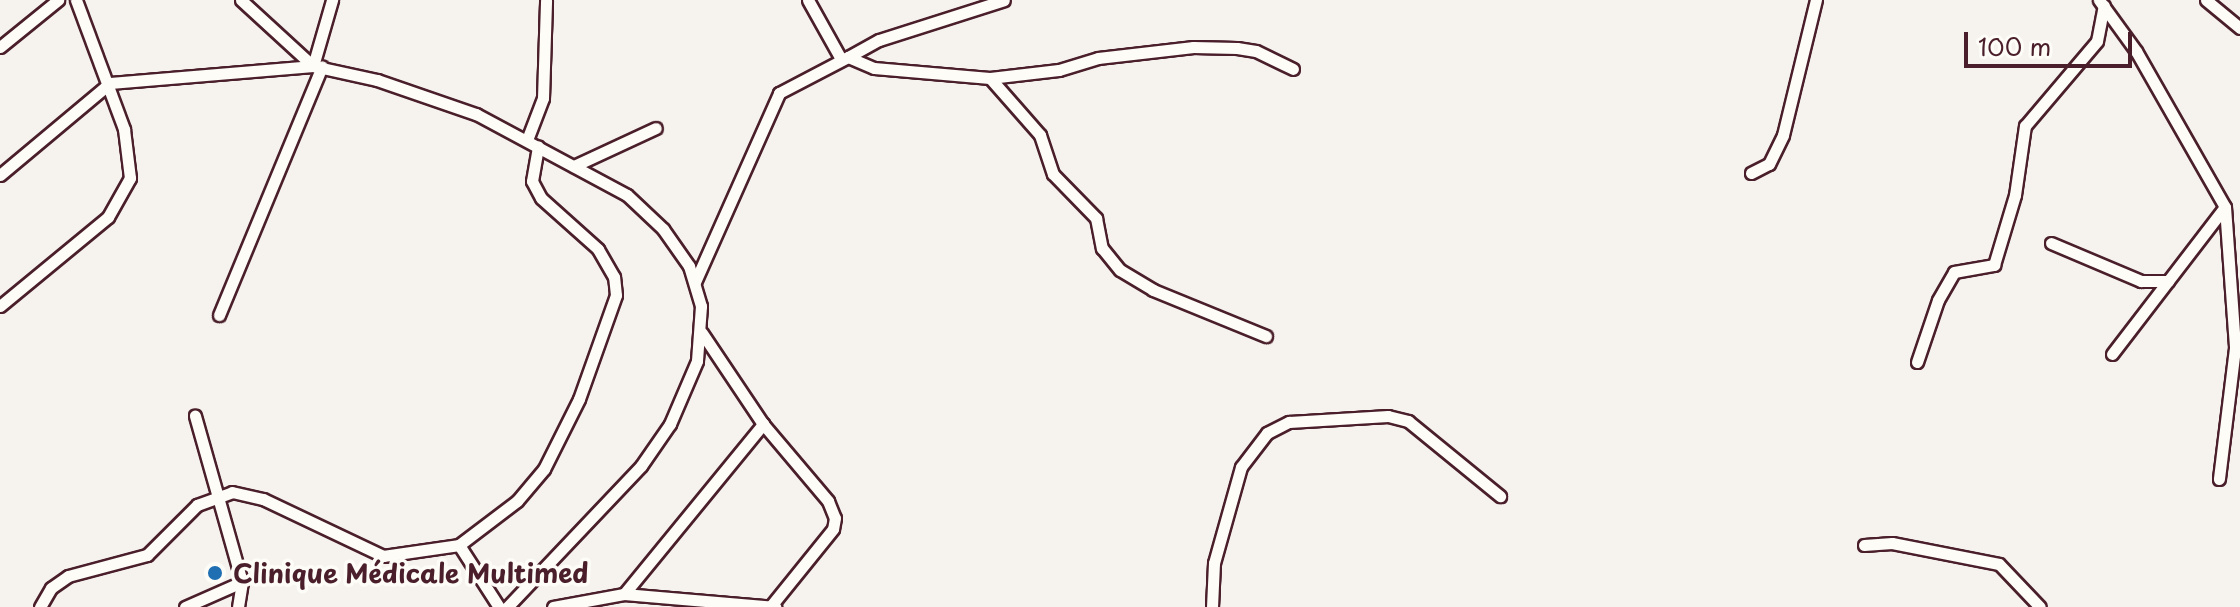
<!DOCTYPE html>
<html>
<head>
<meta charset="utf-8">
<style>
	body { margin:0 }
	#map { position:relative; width:2240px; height:607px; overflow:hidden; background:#f6f3ef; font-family:"Playpen Sans",sans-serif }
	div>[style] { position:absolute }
	.roads { filter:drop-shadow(2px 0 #4a1f2b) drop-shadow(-2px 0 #4a1f2b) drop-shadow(0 2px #4a1f2b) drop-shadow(0 -2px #4a1f2b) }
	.street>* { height:11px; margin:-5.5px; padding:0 5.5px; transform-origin:5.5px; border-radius:5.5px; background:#fdfcf7 }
	.dots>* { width:22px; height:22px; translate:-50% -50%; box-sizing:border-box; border:4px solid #fdfcf7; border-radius:50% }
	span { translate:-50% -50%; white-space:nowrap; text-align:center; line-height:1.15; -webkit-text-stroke:7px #fdfcf7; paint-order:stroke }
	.poi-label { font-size:26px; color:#4a1f2b; font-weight:700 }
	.left { translate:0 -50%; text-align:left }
	.scale { position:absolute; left:1964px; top:32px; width:168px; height:36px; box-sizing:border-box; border:4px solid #4a1f2b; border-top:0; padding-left:10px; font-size:24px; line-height:28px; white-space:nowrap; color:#4a1f2b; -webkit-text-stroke:6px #fdfcf7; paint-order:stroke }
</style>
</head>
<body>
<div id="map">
	<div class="roads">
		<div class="street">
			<div style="left:241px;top:0;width:98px;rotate:42.5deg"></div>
			<div style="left:313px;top:66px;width:69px;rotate:-73.9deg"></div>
			<div style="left:808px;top:0;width:68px;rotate:60.8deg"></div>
			<div style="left:2099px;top:0;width:63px;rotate:54deg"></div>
			<div style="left:2136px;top:51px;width:180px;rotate:60.3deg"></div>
			<div style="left:2225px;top:207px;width:141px;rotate:85.9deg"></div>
			<div style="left:2235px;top:348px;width:132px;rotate:97deg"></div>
			<div style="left:2206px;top:0;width:44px;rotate:39.5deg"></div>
			<div style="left:0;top:47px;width:75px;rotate:-39deg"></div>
			<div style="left:848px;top:57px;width:35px;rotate:-29deg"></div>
			<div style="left:879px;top:40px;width:131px;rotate:-17.7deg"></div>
			<div style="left:990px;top:78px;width:76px;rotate:48.7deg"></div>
			<div style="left:1040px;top:135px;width:41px;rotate:71.6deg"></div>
			<div style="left:1053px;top:174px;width:62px;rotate:45.7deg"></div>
			<div style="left:1096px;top:218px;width:31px;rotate:79deg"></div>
			<div style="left:1102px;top:248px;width:28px;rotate:51deg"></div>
			<div style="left:1120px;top:270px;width:39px;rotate:31deg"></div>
			<div style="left:1153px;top:290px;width:122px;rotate:22.2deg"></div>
			<div style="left:527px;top:140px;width:45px;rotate:-69.1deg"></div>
			<div style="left:543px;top:98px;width:98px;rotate:-88.2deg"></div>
			<div style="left:574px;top:166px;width:90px;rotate:-24.9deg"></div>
			<div style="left:1751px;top:173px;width:20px;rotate:-27deg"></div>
			<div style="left:1769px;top:164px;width:32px;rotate:-64deg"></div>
			<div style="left:1783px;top:135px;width:139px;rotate:-76.3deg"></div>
			<div style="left:0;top:175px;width:143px;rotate:-39.9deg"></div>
			<div style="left:110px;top:83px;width:204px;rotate:-4.8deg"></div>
			<div style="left:313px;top:66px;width:66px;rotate:12.3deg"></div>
			<div style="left:377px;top:80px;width:105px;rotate:19deg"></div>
			<div style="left:476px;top:114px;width:171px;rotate:28.2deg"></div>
			<div style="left:627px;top:195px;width:50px;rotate:43.4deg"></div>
			<div style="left:663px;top:229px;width:45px;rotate:54.9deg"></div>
			<div style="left:689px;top:266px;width:42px;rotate:73.3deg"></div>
			<div style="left:701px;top:306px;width:55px;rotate:94.2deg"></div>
			<div style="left:697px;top:361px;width:69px;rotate:113.2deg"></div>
			<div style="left:670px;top:424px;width:51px;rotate:124.6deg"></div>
			<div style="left:641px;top:466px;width:195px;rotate:133.5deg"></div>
			<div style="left:2051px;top:243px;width:98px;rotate:22.9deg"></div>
			<div style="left:2141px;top:281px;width:27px"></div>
			<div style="left:695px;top:282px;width:207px;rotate:-66deg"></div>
			<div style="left:779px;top:93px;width:78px;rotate:-27.6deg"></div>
			<div style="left:848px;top:57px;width:28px;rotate:23deg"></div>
			<div style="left:874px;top:68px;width:116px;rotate:4.9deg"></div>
			<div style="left:990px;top:78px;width:69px;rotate:-6.6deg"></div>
			<div style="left:1059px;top:70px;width:41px;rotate:-17.1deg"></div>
			<div style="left:1098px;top:58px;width:96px;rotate:-6.6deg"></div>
			<div style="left:1193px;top:47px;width:44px;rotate:1.3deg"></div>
			<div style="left:1237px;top:48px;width:19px;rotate:9deg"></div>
			<div style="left:1256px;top:51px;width:41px;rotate:25.9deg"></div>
			<div style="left:0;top:306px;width:140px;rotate:-39.5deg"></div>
			<div style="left:108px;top:217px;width:45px;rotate:-60.6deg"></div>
			<div style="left:130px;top:178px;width:49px;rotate:-97deg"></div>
			<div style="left:124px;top:129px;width:138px;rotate:-110.4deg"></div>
			<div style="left:219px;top:315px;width:269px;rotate:-67.5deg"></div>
			<div style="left:702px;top:333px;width:110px;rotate:56.2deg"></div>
			<div style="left:763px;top:424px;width:101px;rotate:49.8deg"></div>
			<div style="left:828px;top:501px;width:18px;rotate:68deg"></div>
			<div style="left:835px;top:518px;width:11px;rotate:100deg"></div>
			<div style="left:833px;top:529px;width:100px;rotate:128.9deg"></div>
			<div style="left:2112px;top:354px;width:185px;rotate:-52.5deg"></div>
			<div style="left:1917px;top:362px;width:65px;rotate:-71.3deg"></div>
			<div style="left:1938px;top:300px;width:32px;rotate:-60deg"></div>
			<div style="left:1954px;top:272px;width:41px;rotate:-9.9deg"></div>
			<div style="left:1994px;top:265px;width:73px;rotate:-73.3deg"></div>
			<div style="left:2015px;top:195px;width:70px;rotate:-81.8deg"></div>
			<div style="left:2025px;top:126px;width:111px;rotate:-49.7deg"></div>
			<div style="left:2097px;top:41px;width:36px;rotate:-79deg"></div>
			<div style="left:459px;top:545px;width:73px;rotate:-37.2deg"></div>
			<div style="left:517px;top:501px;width:42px;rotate:-49.8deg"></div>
			<div style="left:544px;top:469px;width:78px;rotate:-63.4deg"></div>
			<div style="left:579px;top:399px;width:110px;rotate:-70.4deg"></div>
			<div style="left:616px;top:295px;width:18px;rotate:-96deg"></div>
			<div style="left:614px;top:277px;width:32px;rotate:-120deg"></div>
			<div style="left:598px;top:249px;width:76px;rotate:-138.2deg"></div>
			<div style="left:541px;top:198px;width:19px;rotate:-118deg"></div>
			<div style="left:532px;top:181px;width:35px;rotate:-80deg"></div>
			<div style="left:1864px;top:545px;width:28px;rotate:-4deg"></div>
			<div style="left:1892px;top:543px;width:109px;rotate:11.1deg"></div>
			<div style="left:1999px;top:564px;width:59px;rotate:46.4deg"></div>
			<div style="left:624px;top:594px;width:220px;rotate:-50.7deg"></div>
			<div style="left:40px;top:607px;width:22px;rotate:-60deg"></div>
			<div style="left:51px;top:588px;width:21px;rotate:-35deg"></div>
			<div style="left:68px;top:576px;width:82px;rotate:-14.9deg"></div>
			<div style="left:147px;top:555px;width:71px;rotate:-45deg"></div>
			<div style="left:197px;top:505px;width:37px;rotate:-20deg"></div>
			<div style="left:232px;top:492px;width:32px;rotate:13deg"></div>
			<div style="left:263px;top:499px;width:133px;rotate:25.4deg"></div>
			<div style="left:383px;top:556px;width:77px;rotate:-8.2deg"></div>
			<div style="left:459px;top:545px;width:74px;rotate:57.2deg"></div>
			<div style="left:185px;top:607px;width:62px;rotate:-23.7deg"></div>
			<div style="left:242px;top:582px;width:173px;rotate:-105.8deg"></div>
			<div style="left:238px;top:607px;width:25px;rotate:-81deg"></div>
			<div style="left:553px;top:607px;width:72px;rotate:-10.4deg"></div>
			<div style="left:624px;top:594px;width:152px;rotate:4.9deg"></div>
			<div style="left:1212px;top:607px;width:44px;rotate:-87.4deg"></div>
			<div style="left:1214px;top:563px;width:100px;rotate:-74.3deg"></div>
			<div style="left:1241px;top:467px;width:43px;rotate:-52.6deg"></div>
			<div style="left:1267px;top:433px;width:25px;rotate:-27deg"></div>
			<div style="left:1289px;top:422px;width:99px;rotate:-3.5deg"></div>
			<div style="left:1388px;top:416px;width:21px;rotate:14deg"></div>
			<div style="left:1408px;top:421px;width:119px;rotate:39.2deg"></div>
		</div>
	</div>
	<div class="dots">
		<div style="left:215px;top:573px;background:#1f6fb2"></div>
	</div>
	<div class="poi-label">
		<span class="left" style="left:233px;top:573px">Clinique Médicale Multimed</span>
	</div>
	<div class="scale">100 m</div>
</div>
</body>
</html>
